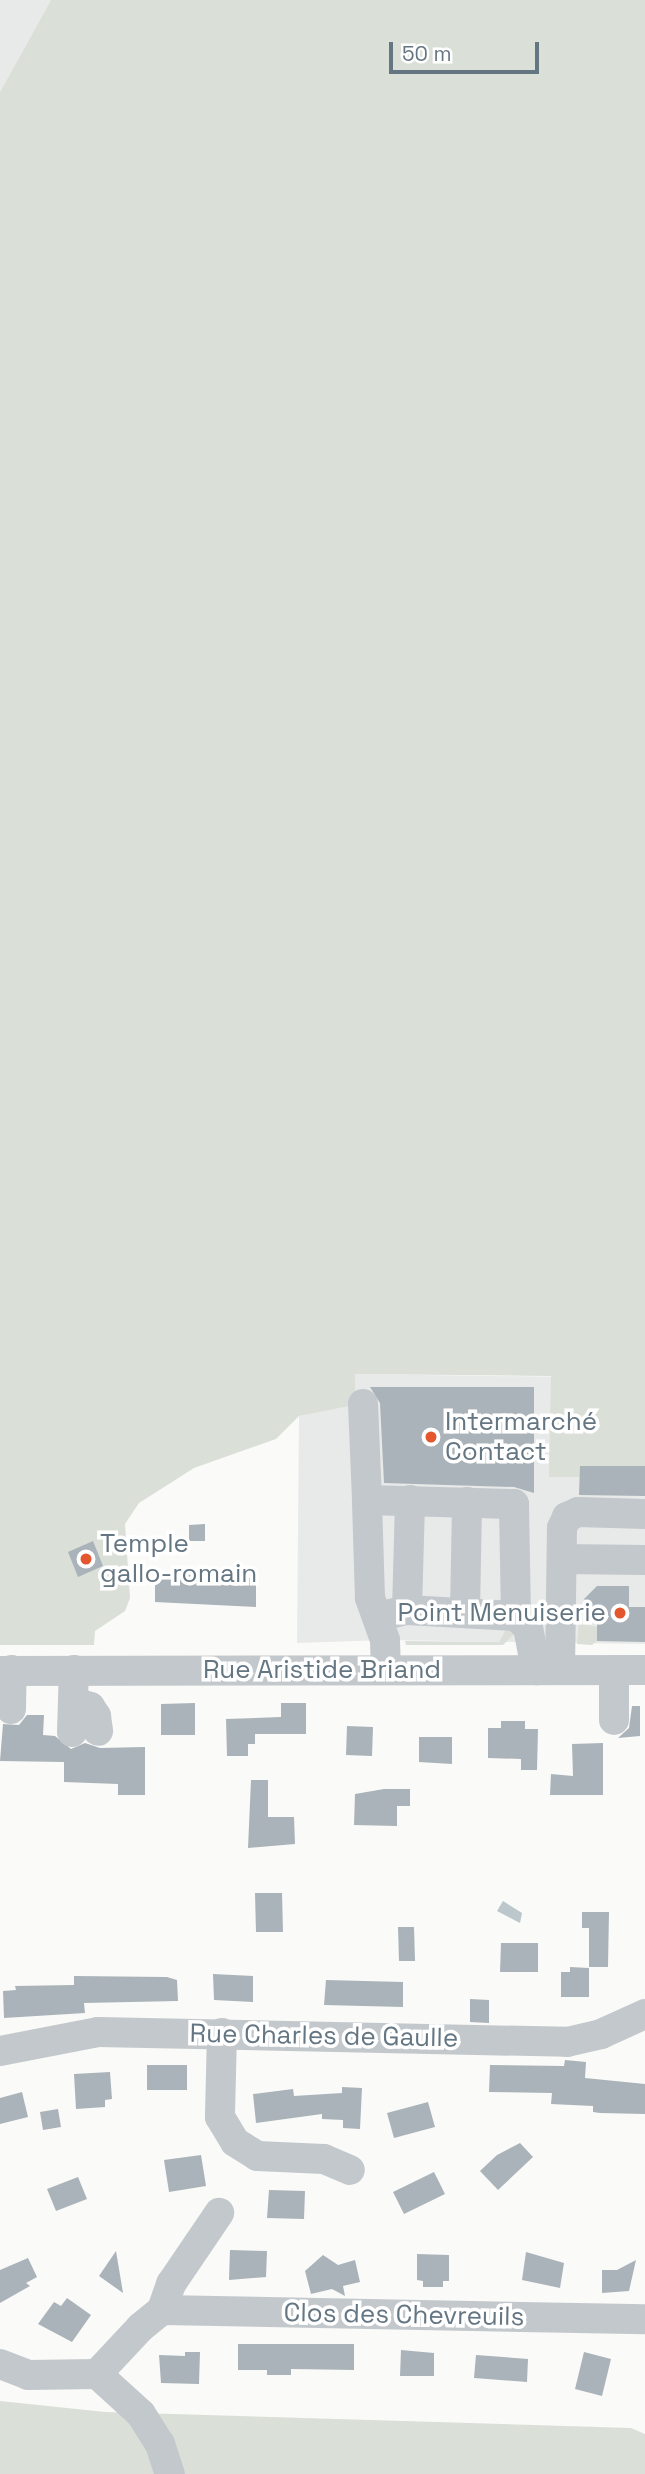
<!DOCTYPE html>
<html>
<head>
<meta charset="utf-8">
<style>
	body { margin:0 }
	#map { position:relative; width:645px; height:2474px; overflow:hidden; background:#fafaf8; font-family:"Space Grotesk",sans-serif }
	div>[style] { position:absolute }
	.built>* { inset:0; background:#e8e9e9 }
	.green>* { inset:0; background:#dadfd7 }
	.water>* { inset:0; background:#bbc7cb }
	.building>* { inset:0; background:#aab3b9 }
	.minor>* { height:30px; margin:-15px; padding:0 15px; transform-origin:15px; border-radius:15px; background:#c3c8cc }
	.dots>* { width:19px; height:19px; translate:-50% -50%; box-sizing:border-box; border:4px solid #fff; border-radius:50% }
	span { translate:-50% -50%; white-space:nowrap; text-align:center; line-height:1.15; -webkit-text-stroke:7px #fff; paint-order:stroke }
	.poi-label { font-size:26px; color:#657683 }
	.left { translate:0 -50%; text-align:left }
	.right { translate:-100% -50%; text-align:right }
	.street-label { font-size:26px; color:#657683 }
	.scale { position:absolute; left:389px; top:42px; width:150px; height:32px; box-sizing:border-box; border:4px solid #657683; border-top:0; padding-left:9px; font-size:21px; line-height:24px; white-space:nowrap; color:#657683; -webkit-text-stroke:5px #fff; paint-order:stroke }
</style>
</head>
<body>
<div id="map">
	<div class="built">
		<div style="clip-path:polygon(0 0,51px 0,0 92px)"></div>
		<div style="clip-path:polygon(354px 1374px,645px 1378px,645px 1644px,385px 1640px,297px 1643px,299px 1416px,354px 1405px)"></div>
	</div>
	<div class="green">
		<div style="clip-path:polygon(51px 0,645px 0,645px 1466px,580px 1466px,580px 1477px,549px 1477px,551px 1376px,355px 1374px,355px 1405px,299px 1416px,276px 1439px,194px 1468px,139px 1503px,125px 1524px,130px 1598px,125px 1611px,95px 1631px,94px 1645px,0 1645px,0 92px)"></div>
		<div style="clip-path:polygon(579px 1623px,597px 1627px,597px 1641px,592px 1645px,577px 1644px)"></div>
		<div style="clip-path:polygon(508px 1626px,521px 1627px,503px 1645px,406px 1645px,405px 1641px,499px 1642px)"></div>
		<div style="clip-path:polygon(0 2401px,105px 2412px,631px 2428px,645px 2434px,645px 2474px,0 2474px)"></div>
	</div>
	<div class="water">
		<div style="clip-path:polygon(503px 1901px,522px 1913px,520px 1923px,497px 1911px)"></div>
	</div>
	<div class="building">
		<div style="clip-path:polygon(534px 1387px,534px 1493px,514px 1487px,384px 1483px,380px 1403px,370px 1387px)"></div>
		<div style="clip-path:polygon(580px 1466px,645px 1466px,645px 1496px,579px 1495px)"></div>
		<div style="clip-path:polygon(205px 1524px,205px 1541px,189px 1541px,189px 1525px)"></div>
		<div style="clip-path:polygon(93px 1541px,103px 1566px,78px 1577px,68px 1552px)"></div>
		<div style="clip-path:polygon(155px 1573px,256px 1578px,256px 1607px,155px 1602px)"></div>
		<div style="clip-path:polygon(597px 1586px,629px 1586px,629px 1607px,645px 1607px,645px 1642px,597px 1641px,597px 1624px,591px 1621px,591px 1606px,584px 1599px)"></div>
		<div style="clip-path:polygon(195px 1703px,195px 1735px,161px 1735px,161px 1704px)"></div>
		<div style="clip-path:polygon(281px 1703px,306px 1703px,306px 1734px,255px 1734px,255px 1744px,248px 1744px,248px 1756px,227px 1756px,226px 1719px,281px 1717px)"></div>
		<div style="clip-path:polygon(632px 1706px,640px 1706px,640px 1736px,618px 1738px,629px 1728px)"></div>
		<div style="clip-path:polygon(27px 1715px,44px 1715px,43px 1735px,55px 1736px,71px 1749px,85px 1743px,100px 1748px,145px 1747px,145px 1795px,118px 1795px,118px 1784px,64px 1782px,64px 1762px,0 1761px,3px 1724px,19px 1725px)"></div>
		<div style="clip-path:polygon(501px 1721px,525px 1721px,525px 1729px,538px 1729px,537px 1770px,521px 1770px,521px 1759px,488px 1758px,488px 1728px,501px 1728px)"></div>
		<div style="clip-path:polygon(347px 1726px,373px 1727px,372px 1756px,346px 1755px)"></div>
		<div style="clip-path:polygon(419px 1737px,452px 1737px,452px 1764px,419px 1762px)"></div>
		<div style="clip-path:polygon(603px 1743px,603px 1795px,550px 1795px,551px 1774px,573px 1776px,572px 1744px)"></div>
		<div style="clip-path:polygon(251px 1780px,268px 1780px,268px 1817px,294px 1817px,295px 1844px,248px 1848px)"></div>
		<div style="clip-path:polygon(384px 1789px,410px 1789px,410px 1806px,397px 1806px,397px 1826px,354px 1825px,355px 1794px)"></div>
		<div style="clip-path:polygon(255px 1893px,282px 1893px,283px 1932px,256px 1932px)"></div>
		<div style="clip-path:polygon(582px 1912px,609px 1912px,608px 1967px,589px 1967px,589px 1928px,582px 1928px)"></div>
		<div style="clip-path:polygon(398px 1927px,414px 1927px,415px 1961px,399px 1961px)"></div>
		<div style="clip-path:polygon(501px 1943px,538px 1943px,538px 1972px,500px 1972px)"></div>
		<div style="clip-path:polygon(570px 1967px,589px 1968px,589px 1997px,561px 1997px,561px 1972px,570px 1972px)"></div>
		<div style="clip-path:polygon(213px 1974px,253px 1976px,253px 2002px,214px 2000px)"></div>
		<div style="clip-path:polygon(74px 1976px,167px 1977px,177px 1980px,178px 2001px,84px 2003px,85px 2013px,4px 2018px,3px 1991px,16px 1990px,15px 1986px,74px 1985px)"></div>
		<div style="clip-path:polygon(326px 1980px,403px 1982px,403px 2007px,324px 2005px)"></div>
		<div style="clip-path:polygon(470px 1999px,489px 2000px,489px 2023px,470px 2022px)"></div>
		<div style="clip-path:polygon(565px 2060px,586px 2062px,585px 2078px,645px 2084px,645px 2114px,600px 2113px,593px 2112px,593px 2106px,551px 2104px,552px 2093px,489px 2092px,490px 2065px,564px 2066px)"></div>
		<div style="clip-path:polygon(147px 2065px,187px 2065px,187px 2090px,147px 2090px)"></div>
		<div style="clip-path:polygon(110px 2072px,112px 2099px,105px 2100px,105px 2107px,76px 2109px,74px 2074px)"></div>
		<div style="clip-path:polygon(342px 2087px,362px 2088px,360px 2129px,343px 2128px,343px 2120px,322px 2119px,322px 2114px,256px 2123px,253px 2094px,293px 2089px,294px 2096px,342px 2093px)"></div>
		<div style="clip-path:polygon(22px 2092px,28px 2117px,0 2124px,0 2098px)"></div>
		<div style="clip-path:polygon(428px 2102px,435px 2127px,394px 2138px,387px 2113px)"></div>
		<div style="clip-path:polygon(58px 2109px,61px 2127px,43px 2130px,40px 2112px)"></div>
		<div style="clip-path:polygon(520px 2143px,533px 2157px,498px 2190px,480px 2171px,497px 2155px)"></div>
		<div style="clip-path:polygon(201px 2155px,206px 2186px,169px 2192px,164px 2160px)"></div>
		<div style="clip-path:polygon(434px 2172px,445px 2194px,404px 2214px,393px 2192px)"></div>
		<div style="clip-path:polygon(78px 2177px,87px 2199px,56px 2211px,47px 2189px)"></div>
		<div style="clip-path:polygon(269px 2190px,305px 2191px,304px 2219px,267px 2218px)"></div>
		<div style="clip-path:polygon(230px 2250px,267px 2251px,266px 2277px,229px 2280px)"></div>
		<div style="clip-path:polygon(116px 2251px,123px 2293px,99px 2276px)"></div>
		<div style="clip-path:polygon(526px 2252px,564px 2263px,560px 2288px,522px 2280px)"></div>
		<div style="clip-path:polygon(417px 2254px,449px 2255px,449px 2281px,443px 2281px,443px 2287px,423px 2287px,423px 2281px,417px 2280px)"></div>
		<div style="clip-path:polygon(323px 2255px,338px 2265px,355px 2260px,360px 2282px,343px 2286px,345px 2296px,332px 2289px,311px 2294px,305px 2271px)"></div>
		<div style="clip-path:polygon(28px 2258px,37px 2277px,26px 2283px,30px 2286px,0 2303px,0 2270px)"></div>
		<div style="clip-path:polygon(636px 2260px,629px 2291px,602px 2293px,602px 2270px,617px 2270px)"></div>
		<div style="clip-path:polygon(67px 2298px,91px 2315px,72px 2342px,38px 2324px,54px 2302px,61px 2306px)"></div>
		<div style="clip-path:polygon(238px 2344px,354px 2344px,354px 2370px,291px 2369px,291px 2375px,267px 2375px,267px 2370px,238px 2370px)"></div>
		<div style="clip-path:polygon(401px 2350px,434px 2353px,434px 2376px,400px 2376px)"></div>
		<div style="clip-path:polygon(185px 2352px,200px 2352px,199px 2384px,161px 2383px,159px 2355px,185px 2356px)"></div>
		<div style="clip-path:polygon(584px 2352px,611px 2359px,602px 2396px,575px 2389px)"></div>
		<div style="clip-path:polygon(476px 2355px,528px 2359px,527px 2382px,474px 2378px)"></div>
	</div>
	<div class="minor">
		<div style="left:363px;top:1404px;width:96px;rotate:87.6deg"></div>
		<div style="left:562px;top:1559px;width:83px;rotate:0.7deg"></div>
		<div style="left:407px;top:1610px;width:110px;rotate:-88.4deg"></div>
		<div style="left:465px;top:1611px;width:109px;rotate:-88.9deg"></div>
		<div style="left:378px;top:1617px;width:30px;rotate:-14deg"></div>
		<div style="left:407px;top:1610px;width:109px;rotate:3.2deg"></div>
		<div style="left:386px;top:1670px;width:30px;rotate:-92deg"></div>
		<div style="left:385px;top:1640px;width:45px;rotate:-109.7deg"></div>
		<div style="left:370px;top:1598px;width:98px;rotate:-91.8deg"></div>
		<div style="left:367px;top:1500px;width:147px;rotate:1.6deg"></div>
		<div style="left:514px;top:1504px;width:112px;rotate:89deg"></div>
		<div style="left:516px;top:1616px;width:16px;rotate:43deg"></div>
		<div style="left:528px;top:1627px;width:44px;rotate:79.5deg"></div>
		<div style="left:560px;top:1670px;width:142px;rotate:-89.2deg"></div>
		<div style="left:562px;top:1528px;width:12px;rotate:-66deg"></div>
		<div style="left:567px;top:1517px;width:12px;rotate:-24deg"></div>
		<div style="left:578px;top:1512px;width:67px;rotate:1.7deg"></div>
		<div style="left:0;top:1671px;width:645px;rotate:-0.09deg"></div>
		<div style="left:73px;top:1702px;width:18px;rotate:16deg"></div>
		<div style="left:90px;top:1707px;width:11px;rotate:56deg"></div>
		<div style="left:96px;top:1716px;width:15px;rotate:82deg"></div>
		<div style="left:11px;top:1709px;width:39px;rotate:-89deg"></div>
		<div style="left:614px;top:1720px;width:50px;rotate:-90deg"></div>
		<div style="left:72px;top:1732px;width:62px;rotate:-88.2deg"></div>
		<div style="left:222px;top:2033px;width:84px;rotate:91.4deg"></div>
		<div style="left:220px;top:2117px;width:29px;rotate:59deg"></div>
		<div style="left:235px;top:2142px;width:26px;rotate:32deg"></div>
		<div style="left:257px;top:2156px;width:67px;rotate:2.6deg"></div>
		<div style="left:324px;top:2159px;width:28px;rotate:23deg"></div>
		<div style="left:0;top:2051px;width:100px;rotate:-11deg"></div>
		<div style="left:98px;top:2032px;width:469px;rotate:1.2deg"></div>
		<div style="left:567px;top:2042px;width:35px;rotate:-13deg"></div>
		<div style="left:601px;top:2034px;width:48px;rotate:-24.4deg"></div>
		<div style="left:162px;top:2310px;width:28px;rotate:-71deg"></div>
		<div style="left:171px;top:2284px;width:86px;rotate:-55.9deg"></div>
		<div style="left:0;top:2364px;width:30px;rotate:21deg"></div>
		<div style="left:28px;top:2375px;width:69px;rotate:-0.8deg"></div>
		<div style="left:97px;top:2374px;width:59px;rotate:42.3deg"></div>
		<div style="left:141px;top:2414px;width:36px;rotate:58deg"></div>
		<div style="left:160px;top:2444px;width:32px;rotate:72deg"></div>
		<div style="left:97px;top:2374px;width:64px;rotate:-46.9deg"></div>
		<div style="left:141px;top:2327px;width:27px;rotate:-39deg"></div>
		<div style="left:162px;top:2310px;width:483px;rotate:1.1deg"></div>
	</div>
	<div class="dots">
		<div style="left:431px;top:1437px;background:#e4572e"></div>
		<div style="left:86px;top:1559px;background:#e4572e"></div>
		<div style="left:620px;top:1613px;background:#e4572e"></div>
	</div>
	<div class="poi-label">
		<span class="left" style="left:445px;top:1437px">Intermarché<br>Contact</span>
		<span class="left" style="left:100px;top:1559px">Temple<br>gallo-romain</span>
		<span class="right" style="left:606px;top:1613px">Point Menuiserie</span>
	</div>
	<div class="street-label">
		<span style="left:322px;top:1670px">Rue Aristide Briand</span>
		<span style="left:324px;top:2036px;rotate:1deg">Rue Charles de Gaulle</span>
		<span style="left:404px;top:2315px;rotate:1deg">Clos des Chevreuils</span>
	</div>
	<div class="scale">50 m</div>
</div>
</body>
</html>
